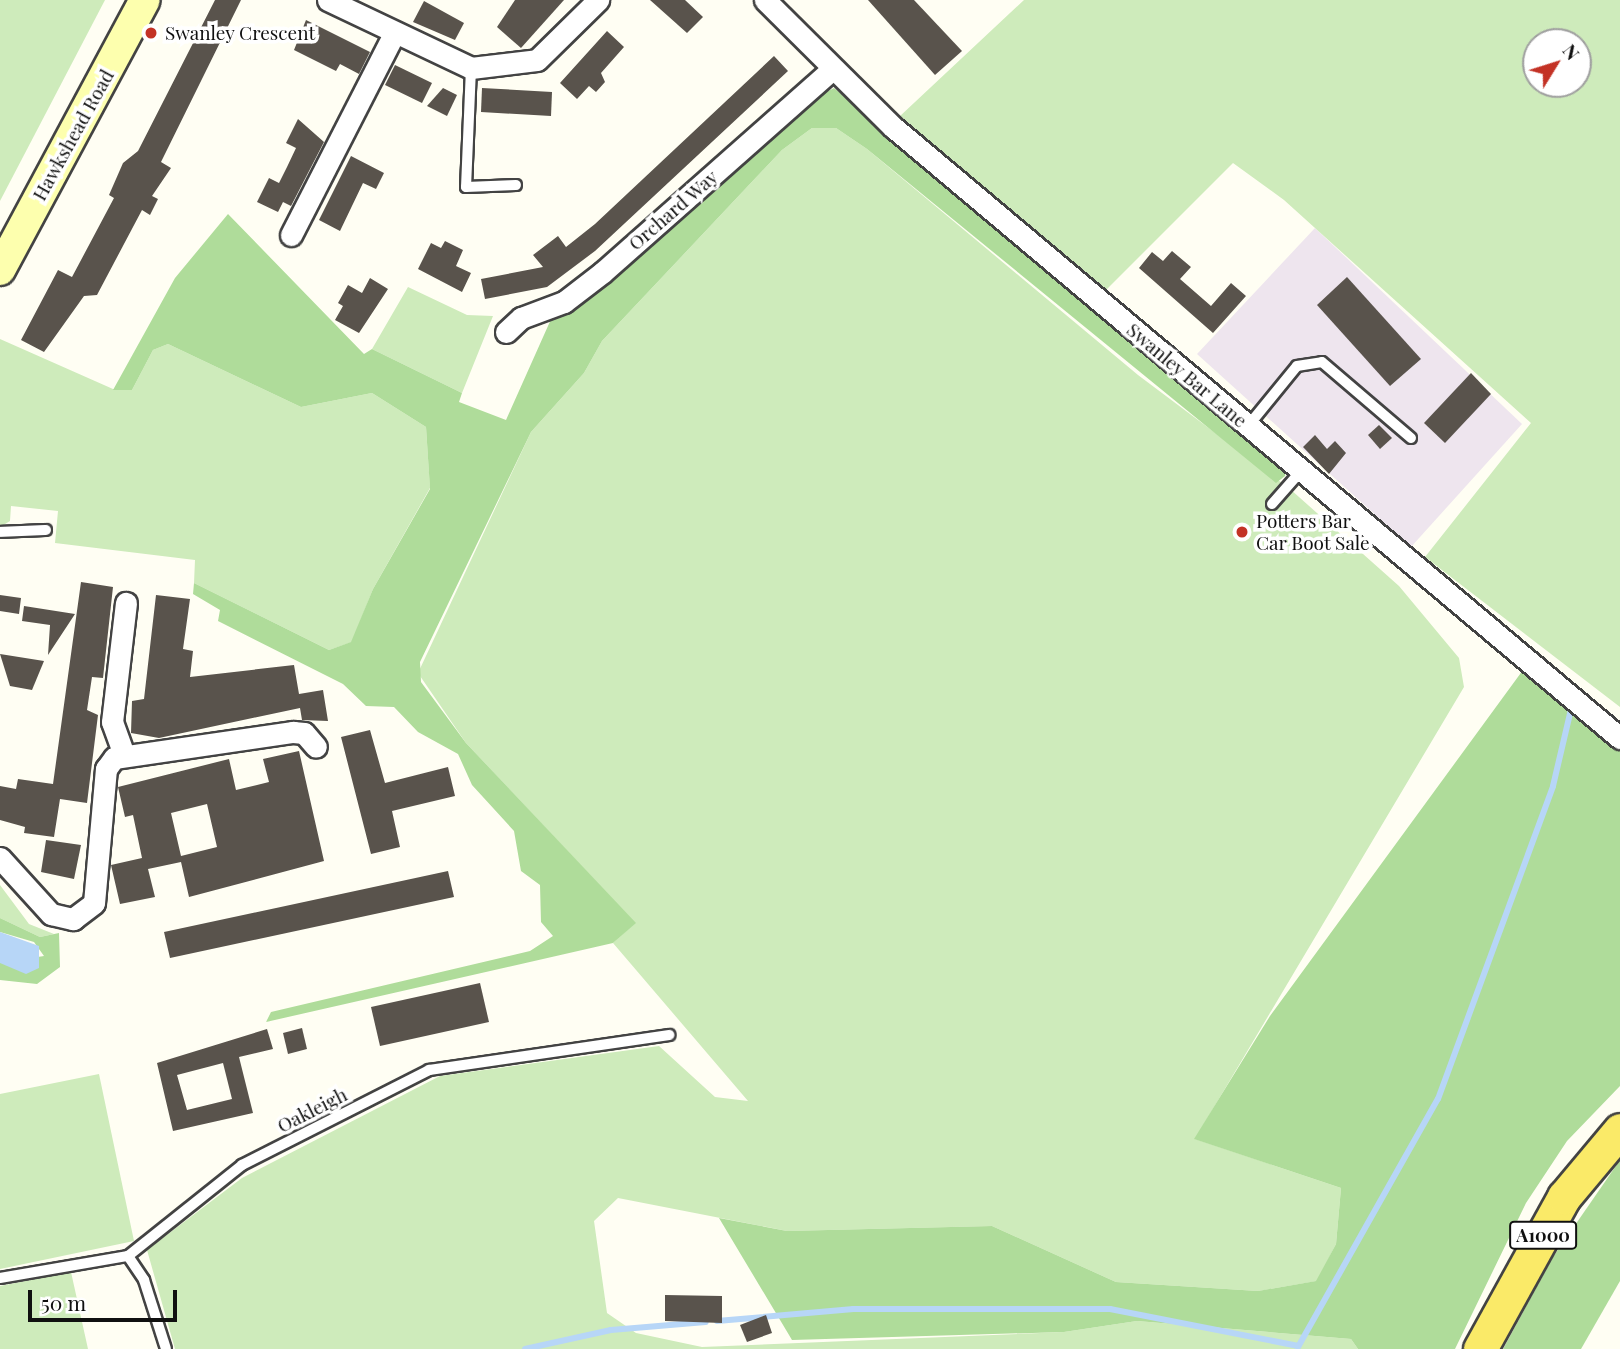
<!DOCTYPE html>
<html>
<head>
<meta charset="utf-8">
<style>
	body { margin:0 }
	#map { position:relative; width:1620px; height:1349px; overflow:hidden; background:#fffef3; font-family:"Playfair Display",serif }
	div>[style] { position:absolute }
	.industrial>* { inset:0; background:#eee5ee }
	.green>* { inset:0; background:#ceebbb }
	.forest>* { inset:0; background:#afdc9a }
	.water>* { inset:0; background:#b7d6f7 }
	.stream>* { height:6px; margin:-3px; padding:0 3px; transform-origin:3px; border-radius:3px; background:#b7d6f7 }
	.building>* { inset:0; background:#59534c }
	.roads { filter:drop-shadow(2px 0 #434343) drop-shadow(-2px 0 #434343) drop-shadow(0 2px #434343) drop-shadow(0 -2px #434343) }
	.lane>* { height:10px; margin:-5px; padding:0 5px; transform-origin:5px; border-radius:5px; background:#fff }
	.street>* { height:21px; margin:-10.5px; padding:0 10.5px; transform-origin:10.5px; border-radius:10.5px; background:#fff }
	.secondary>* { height:30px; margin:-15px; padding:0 15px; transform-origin:15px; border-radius:15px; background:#fdffae }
	.primary>* { height:33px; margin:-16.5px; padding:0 16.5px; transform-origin:16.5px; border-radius:16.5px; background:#faea68 }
	.dots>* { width:19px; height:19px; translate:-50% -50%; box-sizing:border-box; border:4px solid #fff; border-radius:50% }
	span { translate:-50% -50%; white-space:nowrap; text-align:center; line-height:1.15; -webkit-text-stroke:7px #fff; paint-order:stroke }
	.shield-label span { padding:2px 5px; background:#fff; border:2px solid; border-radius:5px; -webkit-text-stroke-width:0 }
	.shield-label { font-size:18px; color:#101010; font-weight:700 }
	.poi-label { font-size:19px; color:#101010 }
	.left { translate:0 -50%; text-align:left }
	.street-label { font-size:19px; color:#101010 }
	.north { position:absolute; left:1522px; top:28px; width:70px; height:70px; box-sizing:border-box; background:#fff; border:2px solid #9f9f9f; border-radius:50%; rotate:52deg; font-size:19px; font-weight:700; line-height:28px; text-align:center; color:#101010 }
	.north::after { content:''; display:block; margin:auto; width:24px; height:32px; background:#c33225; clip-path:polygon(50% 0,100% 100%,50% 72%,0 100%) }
	.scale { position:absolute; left:28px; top:1290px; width:149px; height:32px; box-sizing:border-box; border:4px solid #101010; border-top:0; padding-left:9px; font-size:21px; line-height:24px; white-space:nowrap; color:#101010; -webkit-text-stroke:5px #fff; paint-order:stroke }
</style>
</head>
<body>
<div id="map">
	<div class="industrial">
		<div style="clip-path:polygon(1315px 228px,1522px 424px,1411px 547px,1197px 354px)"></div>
	</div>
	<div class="green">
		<div style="clip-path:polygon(0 0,105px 0,0 201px)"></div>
		<div style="clip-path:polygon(evenodd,1024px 0,1620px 0,1620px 707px,1425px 557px,1531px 423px,1284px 200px,1233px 163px,1104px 292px,899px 117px,1024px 0,1536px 42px,1578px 42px,1578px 84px,1536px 84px,1536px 42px)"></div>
		<div style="clip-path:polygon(812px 128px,836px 128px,867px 149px,1138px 375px,1290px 489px,1399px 586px,1459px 658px,1464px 687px,1195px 1139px,1341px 1188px,1336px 1244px,1317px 1281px,1258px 1291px,1116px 1282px,992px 1226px,787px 1231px,618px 1198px,594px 1221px,607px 1313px,636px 1333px,702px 1347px,1064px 1332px,1137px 1321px,1351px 1339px,1358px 1349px,175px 1349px,147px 1250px,242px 1178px,440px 1076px,659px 1046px,715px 1097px,748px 1101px,613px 943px,635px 923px,466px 743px,418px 673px,531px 432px,584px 373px,602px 341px,782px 150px)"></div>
		<div style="clip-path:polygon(408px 287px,467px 315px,493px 316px,462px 393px,372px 349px)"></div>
		<div style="clip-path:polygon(0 339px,113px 389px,132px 390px,153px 350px,168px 344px,301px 407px,372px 393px,426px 427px,430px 488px,373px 589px,352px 642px,329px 650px,194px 583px,195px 560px,55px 543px,58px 511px,11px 506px,10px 521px,0 527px)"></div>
		<div style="clip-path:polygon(0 885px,29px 924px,54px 934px,40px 937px,0 918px)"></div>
		<div style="clip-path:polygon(99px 1074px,134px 1241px,0 1269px,0 1094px)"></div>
		<div style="clip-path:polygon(71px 1272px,88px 1349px,0 1349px,0 1286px)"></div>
	</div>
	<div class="forest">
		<div style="clip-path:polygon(834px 88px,1287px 466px,1285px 476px,1276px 483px,867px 149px,836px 128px,812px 128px,782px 150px,602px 341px,584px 373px,531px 432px,420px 662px,421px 682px,466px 743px,636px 923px,613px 943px,266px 1022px,271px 1012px,530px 951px,553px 936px,541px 922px,540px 885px,521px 871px,514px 831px,472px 785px,458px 754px,418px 732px,394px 707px,366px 706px,343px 684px,218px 621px,220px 610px,193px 594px,194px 583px,329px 650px,351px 642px,373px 589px,430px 489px,426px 427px,372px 393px,301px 407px,168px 344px,153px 350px,132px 390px,113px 390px,175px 278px,228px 214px,364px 354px,372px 349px,462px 393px,459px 402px,506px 420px,552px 317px,588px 298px,809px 101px)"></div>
		<div style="clip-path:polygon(1523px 670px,1620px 744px,1620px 1086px,1567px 1141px,1526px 1203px,1455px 1349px,1358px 1349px,1351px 1339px,1137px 1321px,1064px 1332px,792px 1340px,719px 1218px,787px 1231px,992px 1226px,1116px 1282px,1258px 1291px,1316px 1281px,1336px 1244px,1341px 1188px,1194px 1139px,1270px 1016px)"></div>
		<div style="clip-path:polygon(0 918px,40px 937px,59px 933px,60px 967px,37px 984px,0 980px,0 963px,44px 956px,34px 942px,0 932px)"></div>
		<div style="clip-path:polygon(1620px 1160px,1620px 1281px,1581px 1349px,1503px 1349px,1553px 1257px)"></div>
	</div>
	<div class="water">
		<div style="clip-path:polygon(0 932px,39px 946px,39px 968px,26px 974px,0 963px)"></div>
	</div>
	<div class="stream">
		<div style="left:717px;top:1321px;width:137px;rotate:-5deg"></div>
		<div style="left:853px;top:1309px;width:257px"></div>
		<div style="left:1110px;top:1309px;width:192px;rotate:11.1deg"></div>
		<div style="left:1298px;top:1347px;width:285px;rotate:-60.6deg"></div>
		<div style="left:1438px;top:1099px;width:333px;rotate:-69.8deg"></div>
		<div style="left:1553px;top:786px;width:79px;rotate:-76.8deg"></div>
		<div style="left:525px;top:1349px;width:88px;rotate:-12.5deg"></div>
		<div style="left:611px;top:1330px;width:95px;rotate:-4.8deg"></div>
	</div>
	<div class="building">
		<div style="clip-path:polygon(215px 0,241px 0,161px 162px,171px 168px,152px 196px,158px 199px,150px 215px,142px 210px,97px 295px,84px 296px,44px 352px,21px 340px,58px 270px,72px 277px,114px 198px,109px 195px,123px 163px,138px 151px)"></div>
		<div style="clip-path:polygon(515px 0,564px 0,521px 48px,497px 27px)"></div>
		<div style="clip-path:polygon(650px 0,685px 0,703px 17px,687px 33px)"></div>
		<div style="clip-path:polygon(868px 0,914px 0,962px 51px,935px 75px)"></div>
		<div style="clip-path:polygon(424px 1px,464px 23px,455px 40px,413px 22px)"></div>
		<div style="clip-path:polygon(306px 20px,370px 52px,359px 74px,340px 64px,336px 71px,294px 50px)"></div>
		<div style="clip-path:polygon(607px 31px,624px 47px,601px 73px,605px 82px,596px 92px,589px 86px,577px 99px,560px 83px)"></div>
		<div style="clip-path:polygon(774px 56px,788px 71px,595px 251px,547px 287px,485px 299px,481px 279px,543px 267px,533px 255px,558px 236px,566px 247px,595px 224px)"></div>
		<div style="clip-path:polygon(395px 65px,432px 83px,422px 103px,385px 85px)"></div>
		<div style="clip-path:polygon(443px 88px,457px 95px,447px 116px,427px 106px)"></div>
		<div style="clip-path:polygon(482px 88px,552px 92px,551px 116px,481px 112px)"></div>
		<div style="clip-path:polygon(298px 119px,324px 142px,291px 206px,283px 202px,278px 212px,257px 202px,269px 178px,279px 183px,287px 167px,296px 148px,286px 143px)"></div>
		<div style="clip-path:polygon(351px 156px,384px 173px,376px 189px,363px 183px,340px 231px,319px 220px)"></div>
		<div style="clip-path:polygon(445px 241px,463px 250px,456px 266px,471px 273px,462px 292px,418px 269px,431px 243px,441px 248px)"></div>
		<div style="clip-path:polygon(1172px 251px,1191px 267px,1180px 279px,1211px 306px,1231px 283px,1246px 296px,1213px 333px,1139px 268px,1152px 252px,1163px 261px)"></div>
		<div style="clip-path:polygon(1347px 277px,1421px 359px,1390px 386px,1317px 305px)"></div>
		<div style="clip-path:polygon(370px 278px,388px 289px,359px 333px,335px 320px,343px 306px,338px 303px,348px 285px,362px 293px)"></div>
		<div style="clip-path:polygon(1471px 373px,1491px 394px,1445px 443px,1424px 423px)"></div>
		<div style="clip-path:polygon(1379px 425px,1392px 438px,1380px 449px,1368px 435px)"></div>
		<div style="clip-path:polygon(1315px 435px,1327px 449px,1335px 441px,1346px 453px,1329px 474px,1303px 447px)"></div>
		<div style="clip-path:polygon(81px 582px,113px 587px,103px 678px,92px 677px,87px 710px,98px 715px,87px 803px,60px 799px,54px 837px,24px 833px,25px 827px,0 820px,0 786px,16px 789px,18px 779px,53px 784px)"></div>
		<div style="clip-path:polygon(0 595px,21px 598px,19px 614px,0 611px)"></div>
		<div style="clip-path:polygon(156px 595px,190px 599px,183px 649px,193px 651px,190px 677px,294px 665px,299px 694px,323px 690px,328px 721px,302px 720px,300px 708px,159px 738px,131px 733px,132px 701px,144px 699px)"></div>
		<div style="clip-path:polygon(24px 606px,75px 614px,48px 655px,50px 625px,22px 621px)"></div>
		<div style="clip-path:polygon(0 654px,44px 661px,32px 690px,10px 686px)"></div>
		<div style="clip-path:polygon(370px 730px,385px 783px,448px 767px,455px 796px,392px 811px,400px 847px,371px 854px,341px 737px)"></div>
		<div style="clip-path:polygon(evenodd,299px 751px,324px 861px,189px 897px,181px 862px,148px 869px,155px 897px,120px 904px,111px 865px,142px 858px,133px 815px,125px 817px,118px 787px,229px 759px,236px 790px,269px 782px,263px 759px,299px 751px,207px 804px,217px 847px,181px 856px,171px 813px,207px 804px)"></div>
		<div style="clip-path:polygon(46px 840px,81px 845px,74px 879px,41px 872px)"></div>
		<div style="clip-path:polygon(448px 871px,454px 897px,170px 958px,164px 932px)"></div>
		<div style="clip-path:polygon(480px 983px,489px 1022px,380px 1046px,371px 1007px)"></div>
		<div style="clip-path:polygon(302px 1028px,307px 1049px,288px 1054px,283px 1033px)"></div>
		<div style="clip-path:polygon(evenodd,267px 1029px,273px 1049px,239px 1057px,253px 1113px,173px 1131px,157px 1063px,267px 1029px,223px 1063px,232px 1099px,187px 1110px,177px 1075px,223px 1063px)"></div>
		<div style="clip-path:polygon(665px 1295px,722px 1296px,722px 1323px,665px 1321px)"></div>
		<div style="clip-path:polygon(766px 1315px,772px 1333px,747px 1342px,740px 1325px)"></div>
	</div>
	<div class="roads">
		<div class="lane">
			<div style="left:471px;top:68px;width:119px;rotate:92.4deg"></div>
			<div style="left:466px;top:187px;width:50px;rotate:-2.3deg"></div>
			<div style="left:1248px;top:426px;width:77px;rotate:-50.8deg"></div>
			<div style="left:1297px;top:366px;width:25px;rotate:-9deg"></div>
			<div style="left:1322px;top:362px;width:117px;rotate:40.5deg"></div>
			<div style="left:1272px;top:504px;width:44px;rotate:-48.7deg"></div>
			<div style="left:0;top:532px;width:46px;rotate:-2.5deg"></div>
			<div style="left:128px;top:1256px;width:29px;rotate:56deg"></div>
			<div style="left:144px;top:1280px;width:72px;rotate:72.3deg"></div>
			<div style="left:0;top:1278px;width:130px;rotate:-9.8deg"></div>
			<div style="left:128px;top:1256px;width:146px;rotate:-38.6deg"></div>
			<div style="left:242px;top:1165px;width:210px;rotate:-26.9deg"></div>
			<div style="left:429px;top:1070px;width:243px;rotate:-8.3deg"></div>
		</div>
		<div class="street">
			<div style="left:328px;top:0;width:158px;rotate:25.4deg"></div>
			<div style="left:471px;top:68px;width:66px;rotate:-6.9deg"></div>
			<div style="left:537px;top:60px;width:86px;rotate:-44.5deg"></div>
			<div style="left:765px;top:0;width:180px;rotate:44.8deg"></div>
			<div style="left:893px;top:127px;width:950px;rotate:40.05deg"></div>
			<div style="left:291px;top:235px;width:226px;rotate:-62.9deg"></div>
			<div style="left:506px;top:332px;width:21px;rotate:-43deg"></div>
			<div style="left:521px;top:318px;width:46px;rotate:-20.4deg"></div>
			<div style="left:564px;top:302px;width:49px;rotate:-37.6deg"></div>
			<div style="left:603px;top:272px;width:305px;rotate:-41.5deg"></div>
			<div style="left:123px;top:752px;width:32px;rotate:-110deg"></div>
			<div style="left:112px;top:722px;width:120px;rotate:-83.3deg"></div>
			<div style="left:0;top:858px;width:76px;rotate:47.7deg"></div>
			<div style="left:51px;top:914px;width:23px;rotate:13deg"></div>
			<div style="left:73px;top:919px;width:26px;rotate:-37deg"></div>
			<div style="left:94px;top:903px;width:135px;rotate:-84.9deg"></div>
			<div style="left:106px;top:769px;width:14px;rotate:-54deg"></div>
			<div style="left:114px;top:758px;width:181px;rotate:-8.3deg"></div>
			<div style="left:293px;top:732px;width:11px;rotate:5deg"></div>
			<div style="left:304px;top:733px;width:18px;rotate:49deg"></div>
		</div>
		<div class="secondary">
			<div style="left:0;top:270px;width:306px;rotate:-61.8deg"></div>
		</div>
		<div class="primary">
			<div style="left:1480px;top:1349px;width:174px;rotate:-61.1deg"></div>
			<div style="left:1564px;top:1197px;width:87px;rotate:-50.1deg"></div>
		</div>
	</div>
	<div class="dots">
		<div style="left:151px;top:33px;background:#c33225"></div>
		<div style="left:1242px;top:532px;background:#c33225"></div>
	</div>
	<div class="shield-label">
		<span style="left:1543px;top:1235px">A1000</span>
	</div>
	<div class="poi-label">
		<span class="left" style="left:165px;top:33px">Swanley Crescent</span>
		<span class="left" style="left:1256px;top:532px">Potters Bar<br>Car Boot Sale</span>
	</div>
	<div class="street-label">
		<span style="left:73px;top:135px;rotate:-61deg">Hawkshead Road</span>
		<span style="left:673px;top:210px;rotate:-41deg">Orchard Way</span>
		<span style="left:1187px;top:375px;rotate:40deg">Swanley Bar Lane</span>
		<span style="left:312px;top:1110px;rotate:-27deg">Oakleigh</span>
	</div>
	<div class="north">N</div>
	<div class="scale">50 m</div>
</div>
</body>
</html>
